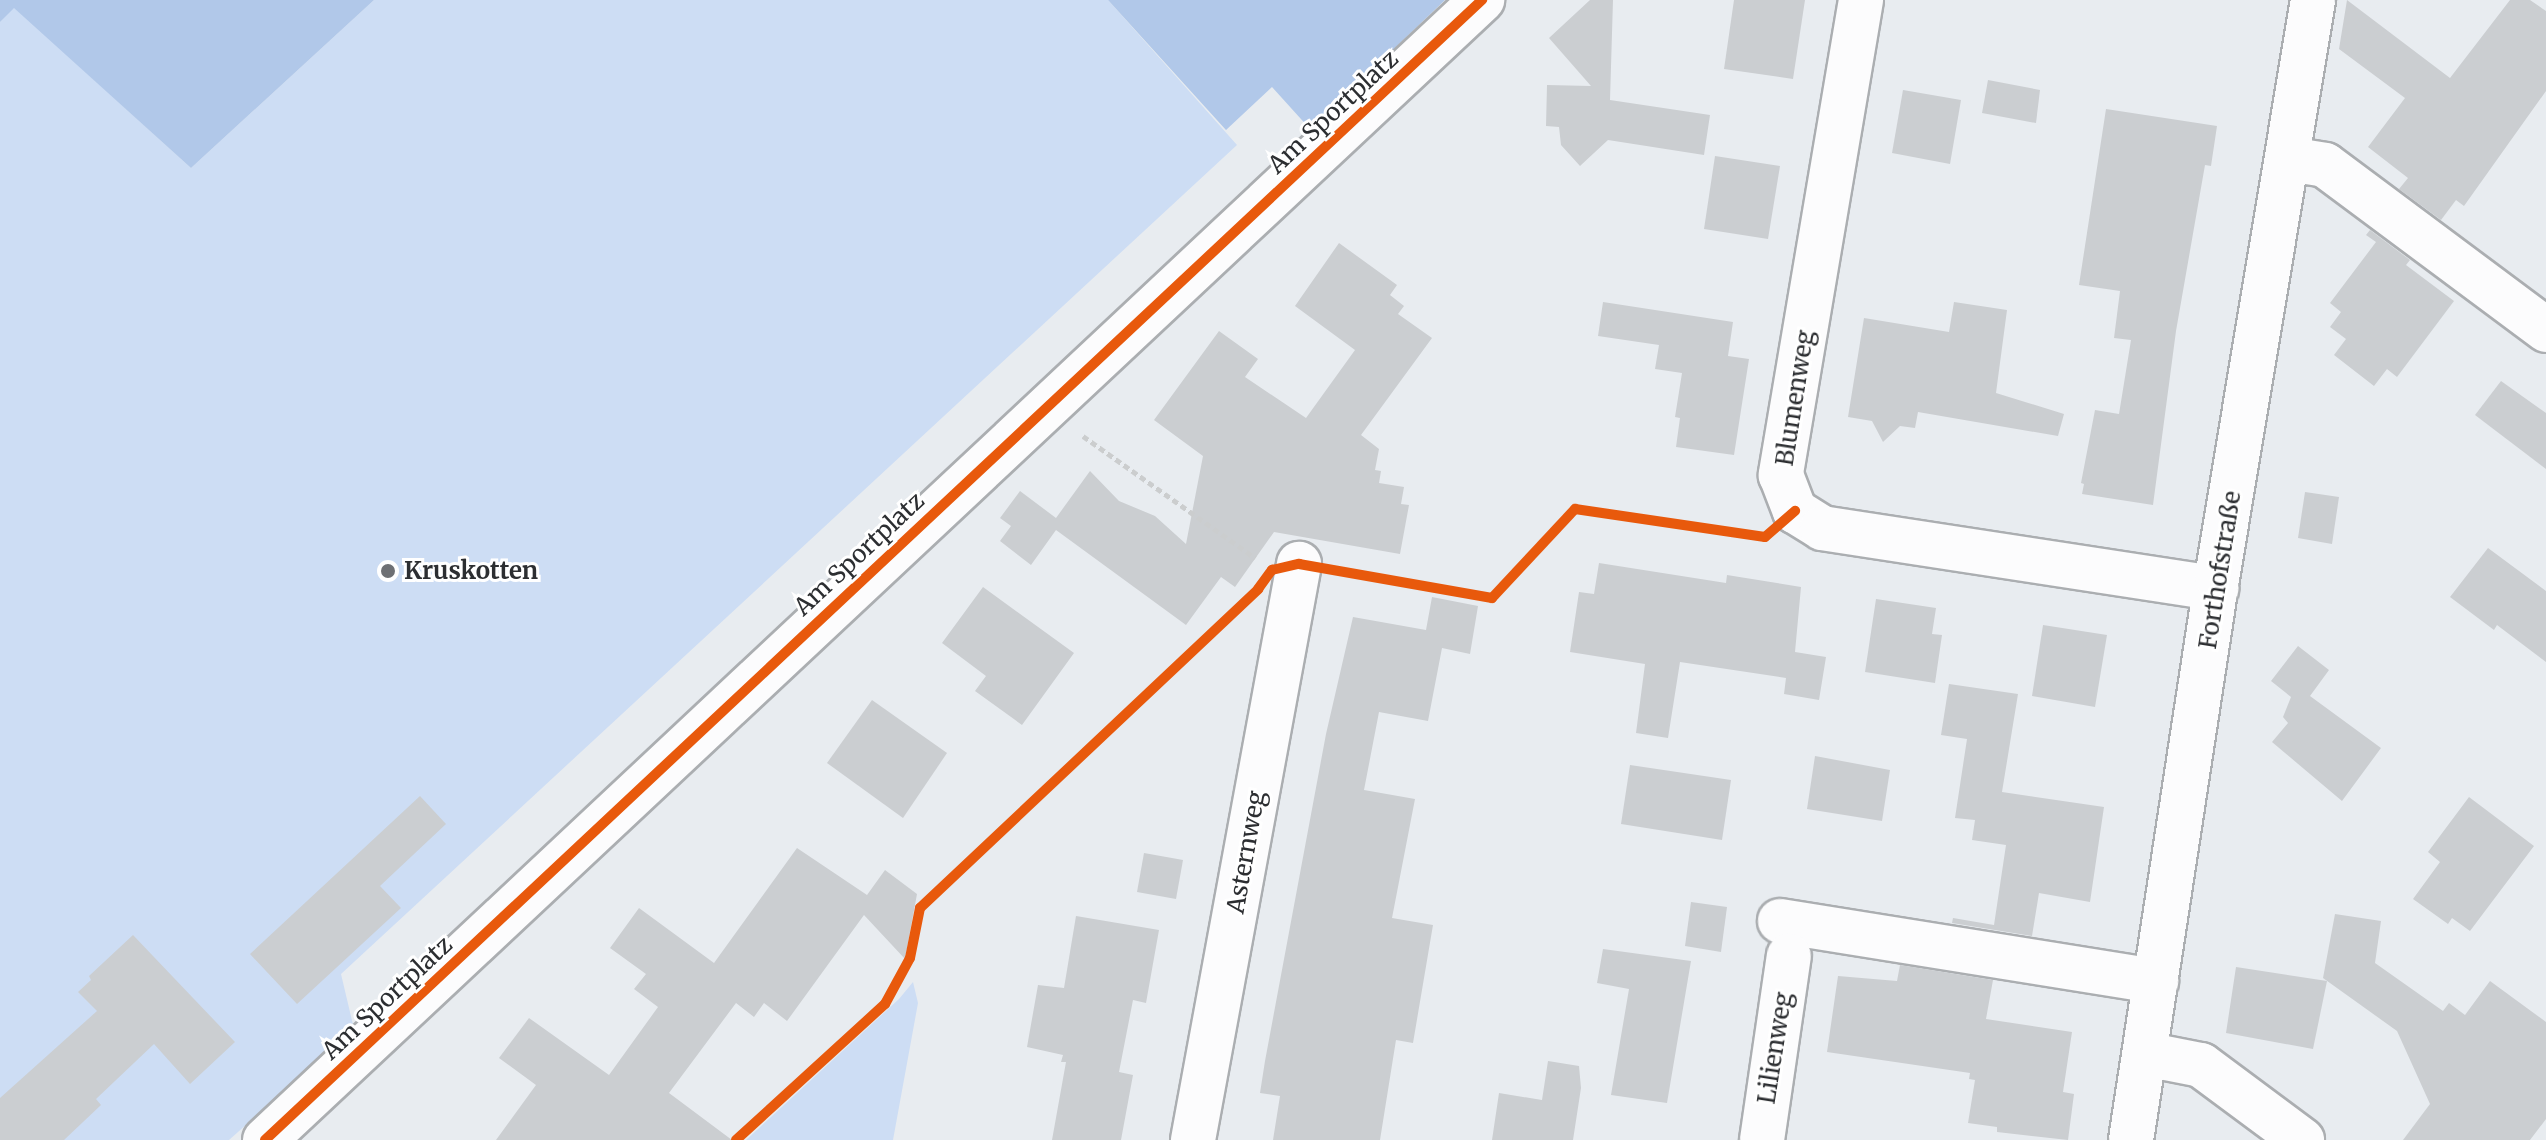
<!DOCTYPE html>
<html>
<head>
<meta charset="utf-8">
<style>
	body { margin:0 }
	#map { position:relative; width:2546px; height:1140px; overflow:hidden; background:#e8ecf0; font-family:Merriweather,serif }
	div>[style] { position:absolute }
	.green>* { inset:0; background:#cdddf4 }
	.forest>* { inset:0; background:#b1c8e9 }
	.building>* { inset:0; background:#cbced1 }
	.path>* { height:5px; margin-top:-2.5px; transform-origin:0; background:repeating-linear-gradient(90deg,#cbcdce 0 6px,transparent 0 10px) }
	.roads { filter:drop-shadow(2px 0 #abaeb1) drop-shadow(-2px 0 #abaeb1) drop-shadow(0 2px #abaeb1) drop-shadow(0 -2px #abaeb1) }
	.minor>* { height:44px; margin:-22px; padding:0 22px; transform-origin:22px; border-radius:22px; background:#fcfcfd }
	.cycleway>* { height:10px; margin:-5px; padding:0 5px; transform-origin:5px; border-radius:5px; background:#e8590c }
	.dots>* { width:22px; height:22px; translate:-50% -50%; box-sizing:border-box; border:4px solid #fff; border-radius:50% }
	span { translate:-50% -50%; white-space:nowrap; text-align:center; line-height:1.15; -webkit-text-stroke:6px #fff; paint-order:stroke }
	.street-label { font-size:24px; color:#2c2e31 }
	.poi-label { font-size:24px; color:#2c2e31; font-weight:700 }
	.left { translate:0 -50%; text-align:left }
</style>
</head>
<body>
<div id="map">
	<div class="green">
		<div style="clip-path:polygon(374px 0,1108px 0,1237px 145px,341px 974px,354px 1029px,229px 1140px,0 1140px,0 22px,14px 7px,191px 168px)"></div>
		<div style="clip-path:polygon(913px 982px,918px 1003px,893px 1140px,746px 1140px,899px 999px)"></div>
	</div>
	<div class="forest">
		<div style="clip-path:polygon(0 0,374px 0,191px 168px,14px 8px,0 22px)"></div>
		<div style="clip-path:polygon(1108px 0,1445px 0,1310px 129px,1272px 87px,1226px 130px)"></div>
	</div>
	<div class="building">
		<div style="clip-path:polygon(1590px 0,1613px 0,1610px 100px,1710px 115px,1704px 155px,1608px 140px,1580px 166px,1561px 145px,1559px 127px,1546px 126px,1547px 85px,1591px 86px,1549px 38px)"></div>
		<div style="clip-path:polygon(1734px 0,1805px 0,1793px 79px,1724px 69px)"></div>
		<div style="clip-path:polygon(2347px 0,2450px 78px,2510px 0,2530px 0,2546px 11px,2546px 91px,2464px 206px,2456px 200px,2441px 220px,2399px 189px,2408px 178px,2368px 147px,2405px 98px,2339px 49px)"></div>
		<div style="clip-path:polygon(1988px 80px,2040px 90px,2036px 123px,1982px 113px)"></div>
		<div style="clip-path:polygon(1903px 90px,1961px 100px,1950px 164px,1892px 153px)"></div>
		<div style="clip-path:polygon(2106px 109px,2217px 126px,2211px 166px,2205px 165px,2176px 331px,2153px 505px,2082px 494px,2084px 484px,2081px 483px,2095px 410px,2119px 414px,2131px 340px,2114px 338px,2120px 291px,2079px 285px)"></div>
		<div style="clip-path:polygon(1715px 156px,1780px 166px,1768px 239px,1704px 229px)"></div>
		<div style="clip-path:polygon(2370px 230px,2410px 260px,2406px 265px,2454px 301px,2397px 377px,2387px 369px,2374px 386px,2334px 355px,2346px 339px,2330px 327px,2341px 312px,2330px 303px,2376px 242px,2366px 235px)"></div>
		<div style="clip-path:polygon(1339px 243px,1397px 285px,1390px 295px,1404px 306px,1398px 314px,1432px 338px,1361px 435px,1379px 449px,1375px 470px,1381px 471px,1379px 483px,1404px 487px,1401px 504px,1409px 505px,1400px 554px,1274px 532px,1235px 587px,1221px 577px,1186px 625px,1056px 530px,1031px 565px,1000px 541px,1011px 526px,1000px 518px,1020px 491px,1056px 518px,1090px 471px,1119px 501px,1155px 516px,1186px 544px,1203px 456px,1154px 420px,1219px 331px,1258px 359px,1245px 377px,1306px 418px,1355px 350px,1295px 306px)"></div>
		<div style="clip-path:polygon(1603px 302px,1733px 322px,1728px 356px,1749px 359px,1734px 455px,1676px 447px,1680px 418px,1675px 417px,1682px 373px,1655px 369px,1659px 345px,1598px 336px)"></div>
		<div style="clip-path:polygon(1954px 302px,2007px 310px,1996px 393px,2064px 414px,2058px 436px,1918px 412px,1915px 428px,1900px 426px,1883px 442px,1872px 421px,1848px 417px,1864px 318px,1949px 332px)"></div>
		<div style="clip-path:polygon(2501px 381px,2546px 413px,2546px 469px,2475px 415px)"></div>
		<div style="clip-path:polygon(2305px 492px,2339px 497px,2332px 544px,2298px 538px)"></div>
		<div style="clip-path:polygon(2488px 548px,2546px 591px,2546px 662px,2497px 625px,2494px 630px,2450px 597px)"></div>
		<div style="clip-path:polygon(1599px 563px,1726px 583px,1727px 575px,1801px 587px,1795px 652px,1826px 657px,1819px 700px,1784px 694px,1786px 678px,1680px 662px,1668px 738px,1636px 733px,1645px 664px,1570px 652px,1579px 592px,1594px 594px)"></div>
		<div style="clip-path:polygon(983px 587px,1074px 653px,1022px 725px,975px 691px,986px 676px,942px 643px)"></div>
		<div style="clip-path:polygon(1432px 597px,1478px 606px,1470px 654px,1442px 648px,1428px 721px,1379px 712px,1364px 790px,1415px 799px,1392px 918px,1433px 925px,1413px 1043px,1396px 1040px,1380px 1140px,1273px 1140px,1280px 1096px,1260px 1093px,1265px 1061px,1326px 734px,1353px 617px,1426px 630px)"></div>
		<div style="clip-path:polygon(1876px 599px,1936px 608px,1932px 634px,1942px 635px,1935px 683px,1865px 672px)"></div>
		<div style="clip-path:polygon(2043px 625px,2107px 635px,2095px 707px,2032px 696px)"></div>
		<div style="clip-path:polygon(2298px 646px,2329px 670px,2310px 696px,2381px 748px,2342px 801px,2272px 742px,2288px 723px,2283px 717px,2291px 697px,2271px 681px)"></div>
		<div style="clip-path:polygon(1949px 684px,2018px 694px,2002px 792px,2104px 807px,2090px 902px,2039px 893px,2032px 936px,1952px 923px,1953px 918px,1994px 925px,2006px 845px,1972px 840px,1975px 820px,1955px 818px,1967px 739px,1941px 735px)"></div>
		<div style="clip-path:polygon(872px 700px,947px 753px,903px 818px,827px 763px)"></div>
		<div style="clip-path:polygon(1815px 756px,1890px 770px,1882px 821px,1807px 809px)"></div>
		<div style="clip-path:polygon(1630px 765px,1731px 780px,1722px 840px,1621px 824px)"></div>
		<div style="clip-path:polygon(420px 796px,446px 824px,380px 886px,401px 908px,297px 1004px,250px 954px)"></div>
		<div style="clip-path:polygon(2469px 797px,2534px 846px,2470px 931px,2452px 918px,2448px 924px,2413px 899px,2440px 862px,2428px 852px)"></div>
		<div style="clip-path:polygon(797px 848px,867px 895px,885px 870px,917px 894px,905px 959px,864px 915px,787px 1021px,764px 1003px,754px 1017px,736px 1003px,669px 1093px,732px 1140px,496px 1140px,536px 1085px,499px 1058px,529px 1018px,609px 1075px,658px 1007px,634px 989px,646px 974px,610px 948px,639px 908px,714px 963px)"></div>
		<div style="clip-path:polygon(1144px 853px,1183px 860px,1176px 899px,1137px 892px)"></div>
		<div style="clip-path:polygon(1691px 902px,1727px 907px,1721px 952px,1685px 946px)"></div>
		<div style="clip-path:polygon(2335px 914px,2381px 921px,2375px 963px,2443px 1011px,2449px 1003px,2465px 1015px,2490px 981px,2546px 1022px,2546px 1119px,2530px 1140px,2403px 1140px,2430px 1104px,2397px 1031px,2323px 978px)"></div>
		<div style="clip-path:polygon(1076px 916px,1159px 930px,1146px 1003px,1133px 1000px,1119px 1072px,1133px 1075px,1121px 1140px,1052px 1140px,1066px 1062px,1061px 1062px,1063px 1055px,1027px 1047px,1038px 985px,1064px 988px)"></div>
		<div style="clip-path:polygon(133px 935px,235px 1042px,190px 1084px,154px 1044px,96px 1099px,101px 1105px,64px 1140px,0 1140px,0 1098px,97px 1011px,78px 992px,91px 980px,89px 976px)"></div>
		<div style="clip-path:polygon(1603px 949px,1691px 961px,1667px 1103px,1611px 1095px,1629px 989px,1597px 983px)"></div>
		<div style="clip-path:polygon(1900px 965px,1993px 980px,1986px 1019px,2072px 1032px,2063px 1092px,2074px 1094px,2068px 1140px,1997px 1132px,1997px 1127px,1968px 1123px,1975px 1080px,1969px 1079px,1970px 1073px,1827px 1052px,1838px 976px,1897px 981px)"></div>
		<div style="clip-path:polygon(2236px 967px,2327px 981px,2313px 1049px,2226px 1033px)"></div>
		<div style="clip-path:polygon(1548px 1061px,1579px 1066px,1581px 1088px,1573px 1140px,1492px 1140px,1499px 1093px,1542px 1100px)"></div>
	</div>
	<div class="path">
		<div style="left:1083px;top:436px;width:211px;rotate:35.3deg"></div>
	</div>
	<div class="roads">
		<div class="minor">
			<div style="left:1861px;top:0;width:482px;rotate:99.6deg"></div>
			<div style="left:1781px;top:475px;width:39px;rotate:69deg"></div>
			<div style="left:1795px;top:511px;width:32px;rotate:32deg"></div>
			<div style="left:1822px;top:528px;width:399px;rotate:8.7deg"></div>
			<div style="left:2288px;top:159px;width:37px;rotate:9deg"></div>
			<div style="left:2325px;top:165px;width:276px;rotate:36.7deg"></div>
			<div style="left:1780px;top:921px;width:381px;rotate:9.1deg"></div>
			<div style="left:2145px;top:1054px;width:57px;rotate:11.1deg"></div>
			<div style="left:2201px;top:1065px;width:126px;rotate:36.6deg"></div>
			<div style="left:265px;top:1140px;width:1668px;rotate:-43.13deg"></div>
			<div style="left:1193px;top:1140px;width:586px;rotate:-79.57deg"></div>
			<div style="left:1762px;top:1140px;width:186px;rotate:-81.7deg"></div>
			<div style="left:2131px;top:1140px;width:569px;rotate:-81.3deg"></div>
			<div style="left:2217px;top:578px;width:586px;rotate:-80.57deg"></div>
		</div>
	</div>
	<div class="cycleway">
		<div style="left:265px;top:1140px;width:1668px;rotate:-43.13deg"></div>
		<div style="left:736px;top:1140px;width:202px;rotate:-42.4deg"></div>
		<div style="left:885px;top:1004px;width:52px;rotate:-61.5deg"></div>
		<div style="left:910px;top:958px;width:51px;rotate:-78.7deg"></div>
		<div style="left:920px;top:908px;width:465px;rotate:-43.3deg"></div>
		<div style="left:1258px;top:589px;width:24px;rotate:-54deg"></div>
		<div style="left:1272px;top:570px;width:28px;rotate:-13deg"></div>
		<div style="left:1299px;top:564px;width:196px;rotate:10deg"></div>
		<div style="left:1492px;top:598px;width:122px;rotate:-47deg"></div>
		<div style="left:1575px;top:509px;width:192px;rotate:8.4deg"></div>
		<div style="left:1765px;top:537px;width:40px;rotate:-41deg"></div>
	</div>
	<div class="dots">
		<div style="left:388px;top:571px;background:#6e7074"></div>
	</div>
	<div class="street-label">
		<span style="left:1333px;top:112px;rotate:-43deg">Am Sportplatz</span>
		<span style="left:1795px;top:398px;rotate:-81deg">Blumenweg</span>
		<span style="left:859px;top:554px;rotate:-43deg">Am Sportplatz</span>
		<span style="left:2220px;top:570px;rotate:-81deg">Forthofstraße</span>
		<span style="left:1246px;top:852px;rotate:-80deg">Asternweg</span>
		<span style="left:387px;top:998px;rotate:-43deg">Am Sportplatz</span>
		<span style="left:1775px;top:1048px;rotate:-81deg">Lilienweg</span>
	</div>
	<div class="poi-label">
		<span class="left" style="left:404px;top:571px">Kruskotten</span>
	</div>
</div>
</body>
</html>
